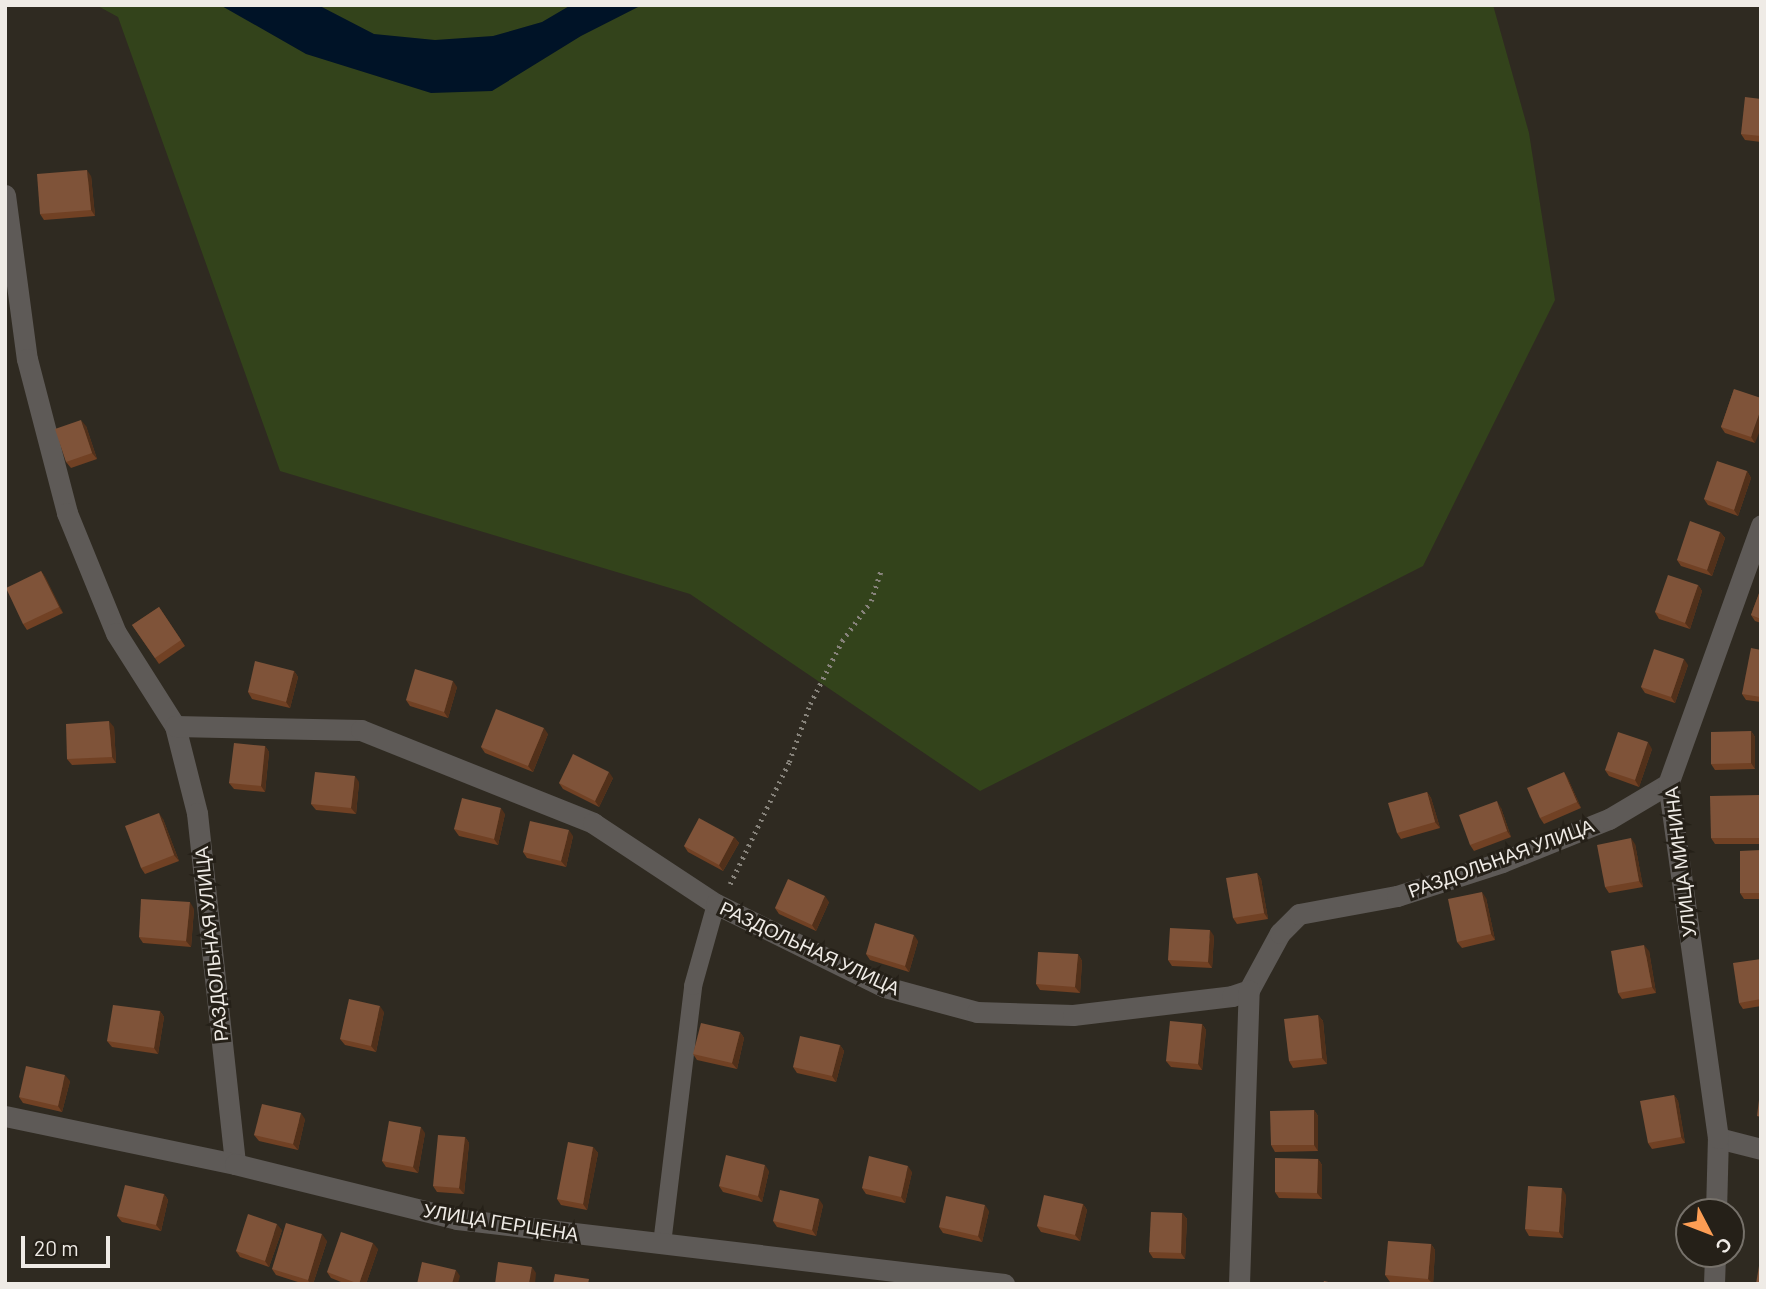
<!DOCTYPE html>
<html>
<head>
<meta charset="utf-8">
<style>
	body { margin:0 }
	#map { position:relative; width:1766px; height:1289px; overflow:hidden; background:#2f2a21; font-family:Barlow,sans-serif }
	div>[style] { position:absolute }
	.green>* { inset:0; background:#33431b }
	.water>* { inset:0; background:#001327 }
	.path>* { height:4.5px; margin-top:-2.25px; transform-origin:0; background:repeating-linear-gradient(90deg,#87837b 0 2px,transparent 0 7px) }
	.lane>* { height:18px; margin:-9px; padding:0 9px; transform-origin:9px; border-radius:9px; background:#5e5a57 }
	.street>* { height:21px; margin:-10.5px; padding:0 10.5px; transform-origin:10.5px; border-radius:10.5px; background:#5e5a57 }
	.wall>* { inset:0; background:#714124 }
	.shaded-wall>* { inset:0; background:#51301a }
	.building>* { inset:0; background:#7f5339 }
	span { translate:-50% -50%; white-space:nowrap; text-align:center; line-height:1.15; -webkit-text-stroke:6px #252018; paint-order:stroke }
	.street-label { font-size:19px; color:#efebe6 }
	.frame { position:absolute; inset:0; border:7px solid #efebe6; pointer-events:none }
	.north { position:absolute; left:1675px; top:1198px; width:70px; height:70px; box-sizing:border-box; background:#252018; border:2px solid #76716a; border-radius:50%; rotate:132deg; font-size:19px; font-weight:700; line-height:28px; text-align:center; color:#efebe6 }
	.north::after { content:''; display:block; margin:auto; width:24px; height:32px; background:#fc9d54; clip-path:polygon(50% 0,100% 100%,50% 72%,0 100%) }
	.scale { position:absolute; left:21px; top:1236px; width:89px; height:32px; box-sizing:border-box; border:4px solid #efebe6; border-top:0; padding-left:9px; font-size:21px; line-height:24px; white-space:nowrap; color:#efebe6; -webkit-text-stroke:5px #252018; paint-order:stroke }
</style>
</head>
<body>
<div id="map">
	<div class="green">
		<div style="clip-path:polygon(96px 5px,1493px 5px,1529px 133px,1555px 300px,1423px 566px,980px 791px,690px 594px,280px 471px,118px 17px)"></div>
	</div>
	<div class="water">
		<div style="clip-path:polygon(220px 5px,318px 5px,374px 34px,435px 40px,493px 36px,542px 22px,571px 5px,642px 5px,581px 36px,492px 91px,431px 93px,306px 54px)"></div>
	</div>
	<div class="path">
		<div style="left:730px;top:884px;width:136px;rotate:-64.2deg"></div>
		<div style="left:789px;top:762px;width:62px;rotate:-70.1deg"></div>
		<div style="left:810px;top:704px;width:71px;rotate:-63.1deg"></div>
		<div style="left:842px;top:641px;width:49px;rotate:-54.1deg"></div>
		<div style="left:871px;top:601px;width:32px;rotate:-72deg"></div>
	</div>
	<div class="lane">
		<div style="left:662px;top:1244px;width:260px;rotate:-83.1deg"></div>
		<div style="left:693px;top:986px;width:85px;rotate:-74.3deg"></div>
	</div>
	<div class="street">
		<div style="left:5px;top:195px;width:165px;rotate:82.4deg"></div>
		<div style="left:27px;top:359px;width:159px;rotate:75.4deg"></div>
		<div style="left:67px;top:513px;width:130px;rotate:67.8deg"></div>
		<div style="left:116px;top:633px;width:110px;rotate:57.6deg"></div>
		<div style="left:175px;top:726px;width:90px;rotate:75.8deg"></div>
		<div style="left:197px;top:813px;width:353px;rotate:83.8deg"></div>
		<div style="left:175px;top:726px;width:186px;rotate:1.2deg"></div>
		<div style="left:361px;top:730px;width:250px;rotate:21.8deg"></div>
		<div style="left:593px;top:823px;width:147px;rotate:33.4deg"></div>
		<div style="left:716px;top:904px;width:188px;rotate:26.2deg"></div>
		<div style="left:885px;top:987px;width:95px;rotate:15.2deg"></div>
		<div style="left:977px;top:1012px;width:96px;rotate:1.8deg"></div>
		<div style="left:1073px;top:1015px;width:160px;rotate:-6.8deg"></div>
		<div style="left:1232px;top:996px;width:18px;rotate:-19deg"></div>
		<div style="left:1249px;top:990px;width:65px;rotate:-61.5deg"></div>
		<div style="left:1280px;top:933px;width:27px;rotate:-45deg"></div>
		<div style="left:1299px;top:914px;width:100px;rotate:-10.4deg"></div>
		<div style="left:1397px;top:896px;width:110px;rotate:-17.9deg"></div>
		<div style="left:1502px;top:862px;width:115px;rotate:-21.9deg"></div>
		<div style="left:1609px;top:819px;width:69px;rotate:-30.7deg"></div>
		<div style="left:5px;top:1116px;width:235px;rotate:11.8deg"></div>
		<div style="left:235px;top:1164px;width:229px;rotate:13.9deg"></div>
		<div style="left:457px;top:1219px;width:551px;rotate:6.78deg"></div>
		<div style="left:1718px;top:1138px;width:44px;rotate:14.3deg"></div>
		<div style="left:1716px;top:1212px;width:74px;rotate:-88.5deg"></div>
		<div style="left:1718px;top:1138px;width:358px;rotate:-98deg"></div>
		<div style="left:1668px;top:784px;width:275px;rotate:-70.2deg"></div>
		<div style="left:1239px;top:1284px;width:294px;rotate:-88.1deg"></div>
		<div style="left:1714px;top:1284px;width:30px;rotate:-88deg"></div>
	</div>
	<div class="wall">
		<div style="clip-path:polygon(1761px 99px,1761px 142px,1745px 140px,1741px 134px)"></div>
		<div style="clip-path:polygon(91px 176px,95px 216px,44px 220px,40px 214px)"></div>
		<div style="clip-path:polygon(1734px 389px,1755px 443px,1725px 433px,1721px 427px)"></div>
		<div style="clip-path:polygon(86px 426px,97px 459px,71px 468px,66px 462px)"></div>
		<div style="clip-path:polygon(1747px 471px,1751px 478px,1738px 516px,1708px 505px,1704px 499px)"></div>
		<div style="clip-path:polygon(1720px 532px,1725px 538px,1712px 576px,1681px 566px,1677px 560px)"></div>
		<div style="clip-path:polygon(41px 571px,45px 577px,63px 613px,27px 630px,23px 624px)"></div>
		<div style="clip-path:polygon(1698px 585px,1702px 591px,1690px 629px,1659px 619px,1655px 612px)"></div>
		<div style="clip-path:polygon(1761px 588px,1761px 623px,1755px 621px,1751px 615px)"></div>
		<div style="clip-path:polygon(159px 607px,185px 646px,159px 664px,132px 625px)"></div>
		<div style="clip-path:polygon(1761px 650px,1761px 702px,1746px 700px,1742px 694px)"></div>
		<div style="clip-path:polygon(1688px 665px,1675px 703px,1645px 693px,1641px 687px)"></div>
		<div style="clip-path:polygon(294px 671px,298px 677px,290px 708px,252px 699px,248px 692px)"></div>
		<div style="clip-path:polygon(457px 687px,448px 718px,410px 706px,406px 700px)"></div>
		<div style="clip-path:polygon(114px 727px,116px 763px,72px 765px,67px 759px)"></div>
		<div style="clip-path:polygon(1751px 731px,1755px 737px,1755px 769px,1715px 770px,1711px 764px)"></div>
		<div style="clip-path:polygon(548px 734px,533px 772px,485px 753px,481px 747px)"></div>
		<div style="clip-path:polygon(265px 746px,269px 752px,265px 792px,234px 789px,229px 783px)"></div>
		<div style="clip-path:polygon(1652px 749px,1639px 787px,1609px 776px,1605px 770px)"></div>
		<div style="clip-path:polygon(1564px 772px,1568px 779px,1581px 808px,1544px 824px,1540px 818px)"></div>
		<div style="clip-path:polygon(613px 778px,599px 807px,563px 789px,559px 783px)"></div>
		<div style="clip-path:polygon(359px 782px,356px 814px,316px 810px,311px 804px)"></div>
		<div style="clip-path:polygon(1427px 792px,1431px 798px,1440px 828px,1401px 839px,1397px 833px)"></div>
		<div style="clip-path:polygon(1761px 795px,1761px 844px,1715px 844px,1711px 838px)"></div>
		<div style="clip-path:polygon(1501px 808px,1511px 837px,1474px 851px,1470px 845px)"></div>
		<div style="clip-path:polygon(505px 814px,498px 845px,459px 836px,454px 829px)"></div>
		<div style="clip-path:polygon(163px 819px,179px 861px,145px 874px,141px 868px)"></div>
		<div style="clip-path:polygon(573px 836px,566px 867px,527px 858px,523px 852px)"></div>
		<div style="clip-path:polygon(734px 837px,739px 843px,723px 871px,688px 852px,684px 846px)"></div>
		<div style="clip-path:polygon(1635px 844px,1643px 887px,1609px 893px,1605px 887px)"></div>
		<div style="clip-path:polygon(1761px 850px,1761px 899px,1744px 899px,1740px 893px)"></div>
		<div style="clip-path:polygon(1257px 873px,1261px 879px,1268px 919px,1237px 924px,1233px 918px)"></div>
		<div style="clip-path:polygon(1486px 898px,1495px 940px,1462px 948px,1457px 942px)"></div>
		<div style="clip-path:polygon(829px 902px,816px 931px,779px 914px,775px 908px)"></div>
		<div style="clip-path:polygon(194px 909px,191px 947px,143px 943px,139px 937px)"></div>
		<div style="clip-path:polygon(1214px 936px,1212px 968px,1172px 966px,1168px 960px)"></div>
		<div style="clip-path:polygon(918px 941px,909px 972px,870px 960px,866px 954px)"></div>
		<div style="clip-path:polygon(1649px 951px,1656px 993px,1622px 999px,1618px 993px)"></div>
		<div style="clip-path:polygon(1078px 954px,1082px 961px,1080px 993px,1040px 990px,1036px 984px)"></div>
		<div style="clip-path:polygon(1761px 959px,1761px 1006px,1743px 1009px,1739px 1003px)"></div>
		<div style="clip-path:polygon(160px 1011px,164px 1017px,158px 1054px,112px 1047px,107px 1041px)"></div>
		<div style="clip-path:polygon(384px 1012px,376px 1052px,345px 1045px,340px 1039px)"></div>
		<div style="clip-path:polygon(1318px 1015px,1323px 1021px,1327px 1064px,1293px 1068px,1289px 1061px)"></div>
		<div style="clip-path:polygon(1202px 1024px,1206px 1030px,1202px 1070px,1171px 1067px,1166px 1061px)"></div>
		<div style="clip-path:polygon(740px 1032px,744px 1038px,737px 1069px,697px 1060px,693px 1054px)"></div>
		<div style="clip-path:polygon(840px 1045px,844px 1051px,836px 1082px,797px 1073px,793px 1067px)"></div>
		<div style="clip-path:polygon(70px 1081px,62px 1112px,23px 1103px,19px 1097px)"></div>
		<div style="clip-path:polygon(1674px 1095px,1678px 1101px,1685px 1143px,1652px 1149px,1648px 1143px)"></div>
		<div style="clip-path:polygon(1314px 1110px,1318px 1116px,1318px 1151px,1275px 1152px,1271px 1145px)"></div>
		<div style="clip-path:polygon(305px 1119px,298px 1150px,259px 1141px,254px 1135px)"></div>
		<div style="clip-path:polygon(425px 1133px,418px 1173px,386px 1167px,382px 1161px)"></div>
		<div style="clip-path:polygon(465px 1137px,469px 1143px,464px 1194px,437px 1192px,433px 1186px)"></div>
		<div style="clip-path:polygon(593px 1147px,598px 1153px,587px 1210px,561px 1205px,557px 1199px)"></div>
		<div style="clip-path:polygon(1318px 1159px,1322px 1165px,1322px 1199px,1279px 1198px,1275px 1192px)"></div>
		<div style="clip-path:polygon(769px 1171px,762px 1202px,723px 1192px,719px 1186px)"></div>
		<div style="clip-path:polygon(912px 1172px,905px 1203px,866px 1194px,862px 1188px)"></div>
		<div style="clip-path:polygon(164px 1194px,168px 1200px,161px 1231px,122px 1222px,117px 1216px)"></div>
		<div style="clip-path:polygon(1566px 1195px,1563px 1238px,1529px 1236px,1525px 1229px)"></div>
		<div style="clip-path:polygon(1083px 1204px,1087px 1210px,1080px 1241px,1041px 1232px,1037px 1226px)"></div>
		<div style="clip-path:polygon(823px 1205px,816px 1236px,777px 1227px,773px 1221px)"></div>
		<div style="clip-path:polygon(989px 1211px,982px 1242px,943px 1233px,939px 1227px)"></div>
		<div style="clip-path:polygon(1182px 1213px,1187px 1219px,1185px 1259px,1153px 1258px,1149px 1252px)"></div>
		<div style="clip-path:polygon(282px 1230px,269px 1267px,240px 1257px,236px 1251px)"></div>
		<div style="clip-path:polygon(327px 1241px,313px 1284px,304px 1284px,276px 1275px,272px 1269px)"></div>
		<div style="clip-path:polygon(1431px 1244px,1435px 1250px,1433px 1284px,1390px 1282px,1385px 1275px)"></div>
		<div style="clip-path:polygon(378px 1249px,366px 1284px,346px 1284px,331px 1278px,327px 1272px)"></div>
	</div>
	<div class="shaded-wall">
		<div style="clip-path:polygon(87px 170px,91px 176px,95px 216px,91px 210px)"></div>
		<div style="clip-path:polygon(1761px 409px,1761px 428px,1755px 443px,1751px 437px)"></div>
		<div style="clip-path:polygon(81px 420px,86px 426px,97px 459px,92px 453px)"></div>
		<div style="clip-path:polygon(1747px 471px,1751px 478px,1738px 516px,1734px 510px)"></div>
		<div style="clip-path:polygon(1720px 532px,1725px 538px,1712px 576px,1707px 570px)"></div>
		<div style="clip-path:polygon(41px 571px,45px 577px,63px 613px,59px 607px)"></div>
		<div style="clip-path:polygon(1698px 585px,1702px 591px,1690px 629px,1685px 623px)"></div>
		<div style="clip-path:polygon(1684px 659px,1688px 665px,1675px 703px,1671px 697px)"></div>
		<div style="clip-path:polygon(294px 671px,298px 677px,290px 708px,286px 702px)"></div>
		<div style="clip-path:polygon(453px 681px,457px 687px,448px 718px,444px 712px)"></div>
		<div style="clip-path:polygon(109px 721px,114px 727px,116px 763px,112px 757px)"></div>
		<div style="clip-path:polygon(544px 728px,548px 734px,533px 772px,528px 766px)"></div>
		<div style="clip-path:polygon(1751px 731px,1755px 737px,1755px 769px,1751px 763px)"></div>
		<div style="clip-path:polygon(1648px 742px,1652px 749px,1639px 787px,1635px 780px)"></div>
		<div style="clip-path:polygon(265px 746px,269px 752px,265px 792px,261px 786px)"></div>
		<div style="clip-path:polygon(609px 772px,613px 778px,599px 807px,595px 801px)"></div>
		<div style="clip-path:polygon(1564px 772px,1568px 779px,1581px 808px,1577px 802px)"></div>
		<div style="clip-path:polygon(355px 776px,359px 782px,356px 814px,351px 808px)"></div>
		<div style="clip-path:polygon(1427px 792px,1431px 798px,1440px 828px,1435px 822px)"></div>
		<div style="clip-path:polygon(1497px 801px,1501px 808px,1511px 837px,1507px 831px)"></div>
		<div style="clip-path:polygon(501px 808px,505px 814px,498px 845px,494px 839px)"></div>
		<div style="clip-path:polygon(159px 813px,163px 819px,179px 861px,174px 855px)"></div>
		<div style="clip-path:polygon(569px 830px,573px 836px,566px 867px,561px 861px)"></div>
		<div style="clip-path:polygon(734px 837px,739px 843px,723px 871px,719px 865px)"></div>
		<div style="clip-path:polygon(1631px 838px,1635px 844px,1643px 887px,1639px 881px)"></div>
		<div style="clip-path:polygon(1257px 873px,1261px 879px,1268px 919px,1264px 913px)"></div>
		<div style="clip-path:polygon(1482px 892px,1486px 898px,1495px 940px,1491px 934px)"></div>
		<div style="clip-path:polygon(825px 896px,829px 902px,816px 931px,812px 925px)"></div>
		<div style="clip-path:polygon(190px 902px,194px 909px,191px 947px,186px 941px)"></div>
		<div style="clip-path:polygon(1210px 930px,1214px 936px,1212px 968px,1208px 962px)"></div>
		<div style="clip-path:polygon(914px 935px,918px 941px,909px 972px,905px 966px)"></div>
		<div style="clip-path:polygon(1644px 945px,1649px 951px,1656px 993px,1652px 987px)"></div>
		<div style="clip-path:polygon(1078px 954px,1082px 961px,1080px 993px,1075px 987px)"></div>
		<div style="clip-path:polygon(380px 1006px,384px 1012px,376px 1052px,371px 1046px)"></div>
		<div style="clip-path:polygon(160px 1011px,164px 1017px,158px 1054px,154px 1048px)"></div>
		<div style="clip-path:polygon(1318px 1015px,1323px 1021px,1327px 1064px,1322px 1058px)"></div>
		<div style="clip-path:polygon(1202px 1024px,1206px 1030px,1202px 1070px,1198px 1064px)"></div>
		<div style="clip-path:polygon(740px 1032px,744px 1038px,737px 1069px,732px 1063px)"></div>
		<div style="clip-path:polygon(840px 1045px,844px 1051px,836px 1082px,832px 1076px)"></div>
		<div style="clip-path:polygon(65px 1075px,70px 1081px,62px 1112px,58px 1106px)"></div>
		<div style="clip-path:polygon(1674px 1095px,1678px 1101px,1685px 1143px,1681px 1137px)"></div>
		<div style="clip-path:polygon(1314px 1110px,1318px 1116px,1318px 1151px,1314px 1145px)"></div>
		<div style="clip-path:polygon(301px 1113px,305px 1119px,298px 1150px,293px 1144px)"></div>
		<div style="clip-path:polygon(421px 1127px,425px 1133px,418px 1173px,413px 1167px)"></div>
		<div style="clip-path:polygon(465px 1137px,469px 1143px,464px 1194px,459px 1188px)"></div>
		<div style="clip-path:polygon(593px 1147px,598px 1153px,587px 1210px,583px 1204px)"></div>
		<div style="clip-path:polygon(1318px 1159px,1322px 1165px,1322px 1199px,1317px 1193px)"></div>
		<div style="clip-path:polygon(765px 1165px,769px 1171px,762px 1202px,758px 1196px)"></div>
		<div style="clip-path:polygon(908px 1166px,912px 1172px,905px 1203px,901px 1197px)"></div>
		<div style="clip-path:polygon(1562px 1188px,1566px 1195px,1563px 1238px,1559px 1232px)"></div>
		<div style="clip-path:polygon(164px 1194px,168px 1200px,161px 1231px,156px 1225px)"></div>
		<div style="clip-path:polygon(819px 1199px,823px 1205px,816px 1236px,812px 1230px)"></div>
		<div style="clip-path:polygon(1083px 1204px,1087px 1210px,1080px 1241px,1075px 1235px)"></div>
		<div style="clip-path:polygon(985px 1205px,989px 1211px,982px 1242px,978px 1236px)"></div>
		<div style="clip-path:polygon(1182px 1213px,1187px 1219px,1185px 1259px,1181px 1253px)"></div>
		<div style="clip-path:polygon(277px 1224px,282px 1230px,269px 1267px,265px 1261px)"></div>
		<div style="clip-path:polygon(322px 1234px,327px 1241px,313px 1284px,310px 1284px,308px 1280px)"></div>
		<div style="clip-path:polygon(373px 1243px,378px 1249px,366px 1284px,359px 1284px)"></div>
		<div style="clip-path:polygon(1431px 1244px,1435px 1250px,1433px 1284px,1428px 1279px)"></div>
		<div style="clip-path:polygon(532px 1267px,536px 1273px,535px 1284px,529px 1284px)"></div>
		<div style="clip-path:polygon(456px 1270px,460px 1276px,458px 1284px,452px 1284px)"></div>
	</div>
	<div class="building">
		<div style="clip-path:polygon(1745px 97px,1761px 99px,1761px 136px,1741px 134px)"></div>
		<div style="clip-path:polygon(87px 170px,91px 210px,40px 214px,37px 174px)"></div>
		<div style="clip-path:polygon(1734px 389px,1761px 398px,1761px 409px,1751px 437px,1721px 427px)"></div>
		<div style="clip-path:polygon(81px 420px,92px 453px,66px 462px,55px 429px)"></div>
		<div style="clip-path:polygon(1717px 461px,1747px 471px,1734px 510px,1704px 499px)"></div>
		<div style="clip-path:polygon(1690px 521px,1720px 532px,1707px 570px,1677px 560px)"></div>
		<div style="clip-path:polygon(41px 571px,59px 607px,23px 624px,6px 588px)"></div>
		<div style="clip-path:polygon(1668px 575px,1698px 585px,1685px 623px,1655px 612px)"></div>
		<div style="clip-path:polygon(1761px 588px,1761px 619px,1751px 615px)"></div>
		<div style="clip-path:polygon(159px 607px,181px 640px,155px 658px,132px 625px)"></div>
		<div style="clip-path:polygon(1751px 648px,1761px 650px,1761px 697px,1742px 694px)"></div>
		<div style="clip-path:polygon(1654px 649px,1684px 659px,1671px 697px,1641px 687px)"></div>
		<div style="clip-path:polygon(255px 661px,294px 671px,286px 702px,248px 692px)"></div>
		<div style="clip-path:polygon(415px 669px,453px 681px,444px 712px,406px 700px)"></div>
		<div style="clip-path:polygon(496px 709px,544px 728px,528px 766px,481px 747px)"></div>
		<div style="clip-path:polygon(109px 721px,112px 757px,67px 759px,66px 724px)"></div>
		<div style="clip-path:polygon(1751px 731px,1751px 763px,1711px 764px,1711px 732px)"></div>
		<div style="clip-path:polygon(1618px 732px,1648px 742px,1635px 780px,1605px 770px)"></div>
		<div style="clip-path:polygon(234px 743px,265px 746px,261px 786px,229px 783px)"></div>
		<div style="clip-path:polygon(573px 754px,609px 772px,595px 801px,559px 783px)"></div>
		<div style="clip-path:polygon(315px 772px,355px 776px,351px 808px,311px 804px)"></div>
		<div style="clip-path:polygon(1564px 772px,1577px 802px,1540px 818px,1527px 788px)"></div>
		<div style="clip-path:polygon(1427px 792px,1435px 822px,1397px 833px,1388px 803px)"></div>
		<div style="clip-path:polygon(1761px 795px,1761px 838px,1711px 838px,1710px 796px)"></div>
		<div style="clip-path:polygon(462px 798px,501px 808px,494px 839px,454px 829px)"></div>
		<div style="clip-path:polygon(1497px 801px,1507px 831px,1470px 845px,1459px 815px)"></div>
		<div style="clip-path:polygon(159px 813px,174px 855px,141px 868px,125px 826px)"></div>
		<div style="clip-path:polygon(699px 818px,734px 837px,719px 865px,684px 846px)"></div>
		<div style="clip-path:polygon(530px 821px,569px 830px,561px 861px,523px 852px)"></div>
		<div style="clip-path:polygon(1631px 838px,1639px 881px,1605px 887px,1597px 845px)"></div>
		<div style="clip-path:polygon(1761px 850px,1761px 893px,1740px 893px,1740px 851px)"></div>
		<div style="clip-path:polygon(1257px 873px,1264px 913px,1233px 918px,1226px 878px)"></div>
		<div style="clip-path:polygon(788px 879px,825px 896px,812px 925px,775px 908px)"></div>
		<div style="clip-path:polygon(1482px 892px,1491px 934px,1457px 942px,1448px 899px)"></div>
		<div style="clip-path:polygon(141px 899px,190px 902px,186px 941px,139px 937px)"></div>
		<div style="clip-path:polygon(875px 923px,914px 935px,905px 966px,866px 954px)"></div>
		<div style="clip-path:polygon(1170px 928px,1210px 930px,1208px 962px,1168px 960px)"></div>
		<div style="clip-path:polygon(1644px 945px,1652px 987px,1618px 993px,1611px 951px)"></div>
		<div style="clip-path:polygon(1038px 952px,1078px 954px,1075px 987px,1036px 984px)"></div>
		<div style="clip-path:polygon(1761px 959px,1761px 999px,1739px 1003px,1733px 963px)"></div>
		<div style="clip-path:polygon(349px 999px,380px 1006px,371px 1046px,340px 1039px)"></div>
		<div style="clip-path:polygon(113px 1005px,160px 1011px,154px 1048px,107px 1041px)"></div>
		<div style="clip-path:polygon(1318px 1015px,1322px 1058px,1289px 1061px,1284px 1019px)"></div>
		<div style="clip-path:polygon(1170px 1021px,1202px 1024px,1198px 1064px,1166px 1061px)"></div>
		<div style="clip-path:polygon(701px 1023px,740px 1032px,732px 1063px,693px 1054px)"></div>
		<div style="clip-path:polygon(800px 1036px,840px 1045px,832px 1076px,793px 1067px)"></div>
		<div style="clip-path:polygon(26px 1066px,65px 1075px,58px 1106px,19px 1097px)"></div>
		<div style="clip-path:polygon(1761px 1084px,1761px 1117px,1757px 1116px)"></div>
		<div style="clip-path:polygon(1674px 1095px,1681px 1137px,1648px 1143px,1640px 1101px)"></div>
		<div style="clip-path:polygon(262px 1104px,301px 1113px,293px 1144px,254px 1135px)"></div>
		<div style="clip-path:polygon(1314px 1110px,1314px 1145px,1271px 1145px,1270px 1111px)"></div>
		<div style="clip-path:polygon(389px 1121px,421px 1127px,413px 1167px,382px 1161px)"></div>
		<div style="clip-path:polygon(438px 1135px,465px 1137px,459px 1188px,433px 1186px)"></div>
		<div style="clip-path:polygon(568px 1142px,593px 1147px,583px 1204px,557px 1199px)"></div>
		<div style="clip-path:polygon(726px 1155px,765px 1165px,758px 1196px,719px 1186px)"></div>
		<div style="clip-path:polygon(869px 1156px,908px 1166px,901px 1197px,862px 1188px)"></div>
		<div style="clip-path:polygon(1275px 1158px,1318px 1159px,1317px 1193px,1275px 1192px)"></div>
		<div style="clip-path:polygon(125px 1185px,164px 1194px,156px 1225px,117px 1216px)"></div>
		<div style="clip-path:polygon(1528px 1186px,1562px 1188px,1559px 1232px,1525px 1229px)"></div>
		<div style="clip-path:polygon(780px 1190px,819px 1199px,812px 1230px,773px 1221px)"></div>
		<div style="clip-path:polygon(1044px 1195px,1083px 1204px,1075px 1235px,1037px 1226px)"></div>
		<div style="clip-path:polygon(946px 1196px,985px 1205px,978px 1236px,939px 1227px)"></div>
		<div style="clip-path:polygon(1151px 1212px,1182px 1213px,1181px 1253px,1149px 1252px)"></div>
		<div style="clip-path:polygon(248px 1214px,277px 1224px,265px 1261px,236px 1251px)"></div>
		<div style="clip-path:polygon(286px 1223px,322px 1234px,308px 1280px,272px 1269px)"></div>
		<div style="clip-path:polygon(341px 1232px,373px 1243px,359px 1284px,327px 1272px)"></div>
		<div style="clip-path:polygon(1388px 1241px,1431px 1244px,1428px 1279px,1385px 1275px)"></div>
		<div style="clip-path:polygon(1761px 1254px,1761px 1284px,1756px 1284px)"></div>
		<div style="clip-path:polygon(422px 1262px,456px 1270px,452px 1284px,417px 1284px)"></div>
		<div style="clip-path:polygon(498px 1262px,532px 1267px,529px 1284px,495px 1284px)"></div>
		<div style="clip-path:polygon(555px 1274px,589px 1279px,588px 1284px,553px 1284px)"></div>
		<div style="clip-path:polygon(1324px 1281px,1337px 1284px,1323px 1284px)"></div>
	</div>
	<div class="street-label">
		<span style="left:1501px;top:858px;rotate:-20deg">РАЗДОЛЬНАЯ УЛИЦА</span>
		<span style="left:1680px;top:862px;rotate:-97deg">УЛИЦА МИНИНА</span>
		<span style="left:211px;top:944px;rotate:-96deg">РАЗДОЛЬНАЯ УЛИЦА</span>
		<span style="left:810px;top:948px;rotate:25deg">РАЗДОЛЬНАЯ УЛИЦА</span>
		<span style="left:501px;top:1222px;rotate:9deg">УЛИЦА ГЕРЦЕНА</span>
	</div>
	<div class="frame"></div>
	<div class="north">С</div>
	<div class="scale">20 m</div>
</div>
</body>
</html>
